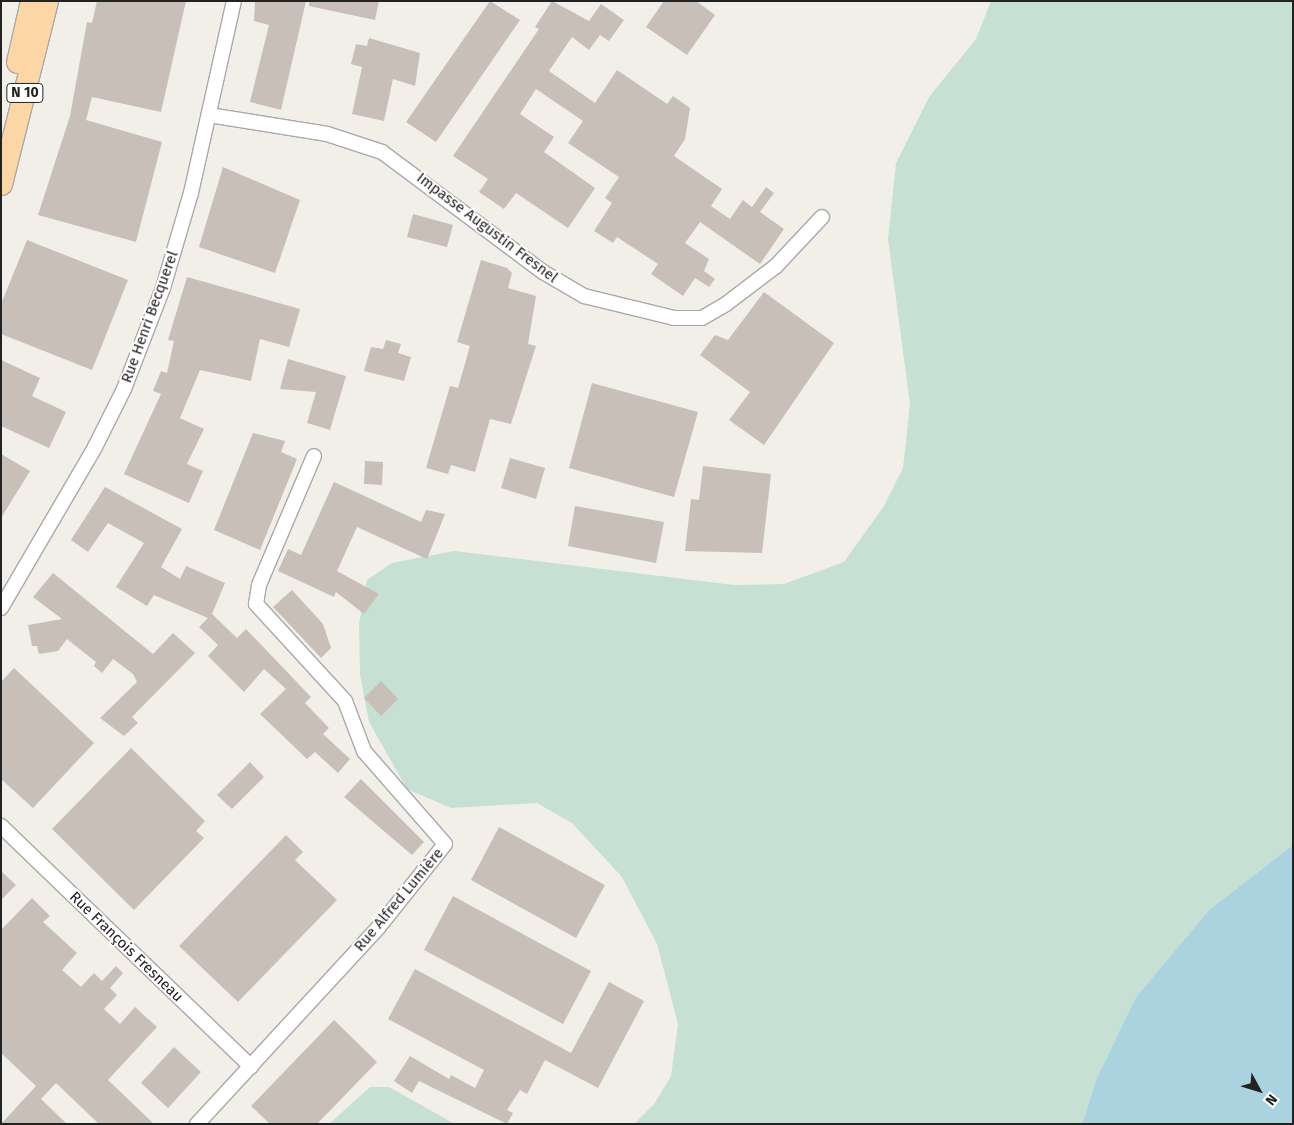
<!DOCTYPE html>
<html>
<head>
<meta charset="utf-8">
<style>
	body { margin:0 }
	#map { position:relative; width:1294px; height:1125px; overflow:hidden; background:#f2efe9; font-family:"Fira Sans",sans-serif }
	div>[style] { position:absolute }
	.wetland>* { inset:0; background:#c6e0d4 }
	.water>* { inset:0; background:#aad3df }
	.building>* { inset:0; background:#c7bfb8 }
	.roads { filter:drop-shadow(1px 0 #a9a9a9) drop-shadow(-1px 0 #a9a9a9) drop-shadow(0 1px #a9a9a9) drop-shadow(0 -1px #a9a9a9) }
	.street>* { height:14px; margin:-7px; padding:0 7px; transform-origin:7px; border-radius:7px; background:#fff }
	.primary>* { height:21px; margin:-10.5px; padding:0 10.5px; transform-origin:10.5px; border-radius:10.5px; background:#fcd6a4 }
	span { translate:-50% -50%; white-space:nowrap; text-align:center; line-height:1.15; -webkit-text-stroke:4px #fff; paint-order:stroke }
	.shield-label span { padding:1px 4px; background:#fff; border:1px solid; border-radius:4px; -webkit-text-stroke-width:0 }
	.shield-label { font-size:14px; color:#222; font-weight:700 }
	.street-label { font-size:15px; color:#222 }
	.frame { position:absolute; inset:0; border:2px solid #222; pointer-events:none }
	.north { position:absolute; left:1234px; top:1065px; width:50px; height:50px; -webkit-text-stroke:4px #fff; paint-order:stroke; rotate:129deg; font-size:14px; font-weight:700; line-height:20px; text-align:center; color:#222 }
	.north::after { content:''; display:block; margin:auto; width:18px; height:22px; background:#222; clip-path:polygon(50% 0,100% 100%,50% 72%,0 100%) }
</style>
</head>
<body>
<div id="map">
	<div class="wetland">
		<div style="clip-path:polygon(991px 1px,1293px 1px,1293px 845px,1210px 909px,1136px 997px,1097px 1078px,1082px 1124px,634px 1124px,655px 1103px,671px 1076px,678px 1024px,657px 944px,622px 877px,572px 823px,537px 803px,451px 808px,407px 789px,369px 722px,360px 675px,359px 624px,367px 580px,392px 563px,454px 551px,734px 585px,784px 584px,844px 562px,884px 506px,903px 468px,910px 404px,888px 239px,896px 163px,929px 97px,976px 39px)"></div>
		<div style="clip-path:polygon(370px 1087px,389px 1087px,455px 1124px,329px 1124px)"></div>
	</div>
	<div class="water">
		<div style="clip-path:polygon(1293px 845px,1293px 1124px,1082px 1124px,1097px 1078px,1136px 997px,1210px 909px)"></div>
	</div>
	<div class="building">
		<div style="clip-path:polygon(97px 1px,186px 1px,161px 112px,92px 97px,86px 120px,162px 142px,136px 242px,38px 215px,70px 116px,87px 22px,92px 23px)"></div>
		<div style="clip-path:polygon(255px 1px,306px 1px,281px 110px,250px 102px,269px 25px,254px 21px)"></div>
		<div style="clip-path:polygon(309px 1px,379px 1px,375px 20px,309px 6px)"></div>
		<div style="clip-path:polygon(490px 1px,520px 20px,436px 142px,406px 122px)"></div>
		<div style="clip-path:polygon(552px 1px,589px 21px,601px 4px,624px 20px,609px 41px,600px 35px,589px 50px,572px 37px,549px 71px,595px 103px,617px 70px,667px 104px,673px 96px,690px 108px,685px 139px,674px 156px,722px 189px,711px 206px,730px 219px,743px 200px,752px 207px,766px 187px,774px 193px,760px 212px,784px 229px,760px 264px,700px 222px,685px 243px,709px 259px,704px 271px,715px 279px,709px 287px,695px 278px,683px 296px,651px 274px,658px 264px,617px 237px,613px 243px,594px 231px,612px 203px,605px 198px,619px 177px,568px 143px,583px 121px,536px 89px,520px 114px,554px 137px,544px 152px,595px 188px,568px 228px,516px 193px,504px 209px,479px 192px,488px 179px,453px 156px,539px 29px,535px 27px)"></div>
		<div style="clip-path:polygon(664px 1px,696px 1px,715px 15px,687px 55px,646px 27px)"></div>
		<div style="clip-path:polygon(369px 38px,420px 53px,415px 86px,393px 79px,384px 121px,352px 114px,362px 67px,351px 64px,356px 44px,367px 46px)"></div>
		<div style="clip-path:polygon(223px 167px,300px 200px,275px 273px,199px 247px)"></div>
		<div style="clip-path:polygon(413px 214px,453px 225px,447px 247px,407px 237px)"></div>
		<div style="clip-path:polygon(27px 240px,128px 280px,92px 370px,1px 334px,1px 304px)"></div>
		<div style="clip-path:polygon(481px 260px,507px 268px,512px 273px,508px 288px,536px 296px,528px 344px,536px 346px,511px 424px,490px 419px,475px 472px,451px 465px,448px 474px,426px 468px,450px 386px,458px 388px,470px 346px,457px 342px)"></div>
		<div style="clip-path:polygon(187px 277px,300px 309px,289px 347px,260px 339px,251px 381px,200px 370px,180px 418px,204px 429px,187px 464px,203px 471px,189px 503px,124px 474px,161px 394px,153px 391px,161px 371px,167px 373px,174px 341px,168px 340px)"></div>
		<div style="clip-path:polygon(764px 292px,834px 343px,764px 445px,729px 420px,750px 392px,700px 355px,715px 335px,728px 340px)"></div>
		<div style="clip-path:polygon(386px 340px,401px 344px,398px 353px,411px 357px,404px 381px,364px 371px,371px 347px,383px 349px)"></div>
		<div style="clip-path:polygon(288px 359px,346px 376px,330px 430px,307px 423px,316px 392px,280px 389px)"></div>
		<div style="clip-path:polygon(1px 360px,40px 378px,32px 396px,66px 412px,49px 448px,1px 426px)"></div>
		<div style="clip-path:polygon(592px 383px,698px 412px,674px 497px,569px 468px)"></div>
		<div style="clip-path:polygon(253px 433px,285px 441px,281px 452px,297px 459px,260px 550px,214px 530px)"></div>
		<div style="clip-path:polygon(1px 454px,30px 471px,1px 518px)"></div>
		<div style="clip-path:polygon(510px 458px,545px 468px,536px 499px,501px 488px)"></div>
		<div style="clip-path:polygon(365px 461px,383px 462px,382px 485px,364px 484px)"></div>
		<div style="clip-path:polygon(703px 466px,771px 474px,762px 553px,685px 551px,691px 499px,699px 500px)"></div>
		<div style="clip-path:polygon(334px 482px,421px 522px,426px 510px,445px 514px,427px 559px,357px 527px,337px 571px,379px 594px,364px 614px,336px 592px,334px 597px,278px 571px,288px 549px,301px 555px)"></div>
		<div style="clip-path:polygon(105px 487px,182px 529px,161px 567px,180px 579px,186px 566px,225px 583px,212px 614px,237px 638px,246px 629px,311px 697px,305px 703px,329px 728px,323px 734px,350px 759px,338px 773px,315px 752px,307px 759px,260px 714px,286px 689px,264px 669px,244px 692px,208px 656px,218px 645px,199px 627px,208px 618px,154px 595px,147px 606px,116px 587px,144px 543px,108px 523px,88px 552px,71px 540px)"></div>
		<div style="clip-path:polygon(575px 506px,664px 522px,656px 563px,568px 546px)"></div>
		<div style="clip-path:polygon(53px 573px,153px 654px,173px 633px,195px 653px,132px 717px,138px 723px,124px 736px,100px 718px,137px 682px,133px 674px,113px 659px,102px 673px,94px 666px,96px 662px,67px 639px,58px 651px,39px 654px,37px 646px,32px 646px,28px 625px,62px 619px,33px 597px)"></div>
		<div style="clip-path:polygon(292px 590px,323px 624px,331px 648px,321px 658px,273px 607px)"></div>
		<div style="clip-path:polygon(14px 668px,94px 743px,33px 808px,1px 779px,1px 682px)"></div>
		<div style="clip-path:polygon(381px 681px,398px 699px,381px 716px,364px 698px)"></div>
		<div style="clip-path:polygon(131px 748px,205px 821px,196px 831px,204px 838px,134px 910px,52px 829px)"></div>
		<div style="clip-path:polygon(250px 762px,264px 777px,232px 809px,217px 795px)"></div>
		<div style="clip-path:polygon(361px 779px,424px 842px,412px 855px,344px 797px)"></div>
		<div style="clip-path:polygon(499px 827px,605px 885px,576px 938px,471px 880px)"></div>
		<div style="clip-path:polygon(286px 835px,303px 852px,295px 860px,337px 900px,238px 1002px,179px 946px)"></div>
		<div style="clip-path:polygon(1px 871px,16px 885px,1px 900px)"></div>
		<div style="clip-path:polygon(453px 896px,591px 971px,563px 1024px,424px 950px)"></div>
		<div style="clip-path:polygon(32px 898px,50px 916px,43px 922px,77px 953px,62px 970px,81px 987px,94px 973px,102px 981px,116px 966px,123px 973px,110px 988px,117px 995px,104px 1009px,120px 1024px,135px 1007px,157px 1027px,108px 1080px,154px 1124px,99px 1124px,56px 1083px,41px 1099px,67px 1124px,1px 1124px,36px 1086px,1px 1053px,1px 930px)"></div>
		<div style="clip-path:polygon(415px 969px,571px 1053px,609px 982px,644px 1001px,598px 1088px,545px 1060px,527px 1094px,520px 1090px,507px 1110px,513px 1113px,507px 1124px,419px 1081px,412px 1093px,394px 1081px,410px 1056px,449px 1079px,451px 1075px,475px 1088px,484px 1070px,388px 1019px)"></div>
		<div style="clip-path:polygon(334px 1020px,377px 1062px,317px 1124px,270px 1124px,251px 1106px)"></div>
		<div style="clip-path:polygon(174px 1047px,201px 1072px,168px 1108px,141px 1083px)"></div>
	</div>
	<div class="roads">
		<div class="street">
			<div style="left:209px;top:115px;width:120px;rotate:9.1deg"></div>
			<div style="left:327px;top:134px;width:58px;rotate:18.1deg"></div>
			<div style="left:382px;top:152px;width:201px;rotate:36.7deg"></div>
			<div style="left:543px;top:272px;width:48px;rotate:30.3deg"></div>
			<div style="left:584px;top:296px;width:93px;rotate:13.7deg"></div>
			<div style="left:674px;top:318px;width:28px"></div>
			<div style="left:702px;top:318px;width:28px;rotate:-30deg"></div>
			<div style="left:726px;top:304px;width:63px;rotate:-37.2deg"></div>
			<div style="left:776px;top:266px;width:67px;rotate:-46.8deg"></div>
			<div style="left:1px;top:608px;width:186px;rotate:-59.7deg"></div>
			<div style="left:95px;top:447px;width:65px;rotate:-63.4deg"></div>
			<div style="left:124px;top:389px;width:108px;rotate:-68.9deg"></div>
			<div style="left:163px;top:288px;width:99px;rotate:-73.6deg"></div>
			<div style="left:191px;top:193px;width:197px;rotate:-77.4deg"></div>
			<div style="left:1px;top:826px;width:347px;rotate:43.9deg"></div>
			<div style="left:197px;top:1124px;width:267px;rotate:-47.3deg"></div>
			<div style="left:378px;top:928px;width:107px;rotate:-51.4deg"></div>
			<div style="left:445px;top:844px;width:123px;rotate:-131.1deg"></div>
			<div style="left:364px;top:751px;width:53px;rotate:-110.8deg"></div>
			<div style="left:345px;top:701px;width:132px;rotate:-132.5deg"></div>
			<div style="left:256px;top:604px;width:19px;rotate:-81deg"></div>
			<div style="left:259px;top:585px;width:140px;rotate:-66.9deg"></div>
		</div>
		<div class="primary">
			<div style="left:17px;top:62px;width:63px;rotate:-77.1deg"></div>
			<div style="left:1px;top:184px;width:189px;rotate:-75.9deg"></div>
		</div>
	</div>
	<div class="shield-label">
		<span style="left:25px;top:93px">N 10</span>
	</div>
	<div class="street-label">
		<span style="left:487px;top:228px;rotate:37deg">Impasse Augustin Fresnel</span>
		<span style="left:150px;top:317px;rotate:-70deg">Rue Henri Becquerel</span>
		<span style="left:399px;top:900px;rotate:-50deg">Rue Alfred Lumière</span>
		<span style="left:126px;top:947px;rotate:44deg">Rue François Fresneau</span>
	</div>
	<div class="frame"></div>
	<div class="north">N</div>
</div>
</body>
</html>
